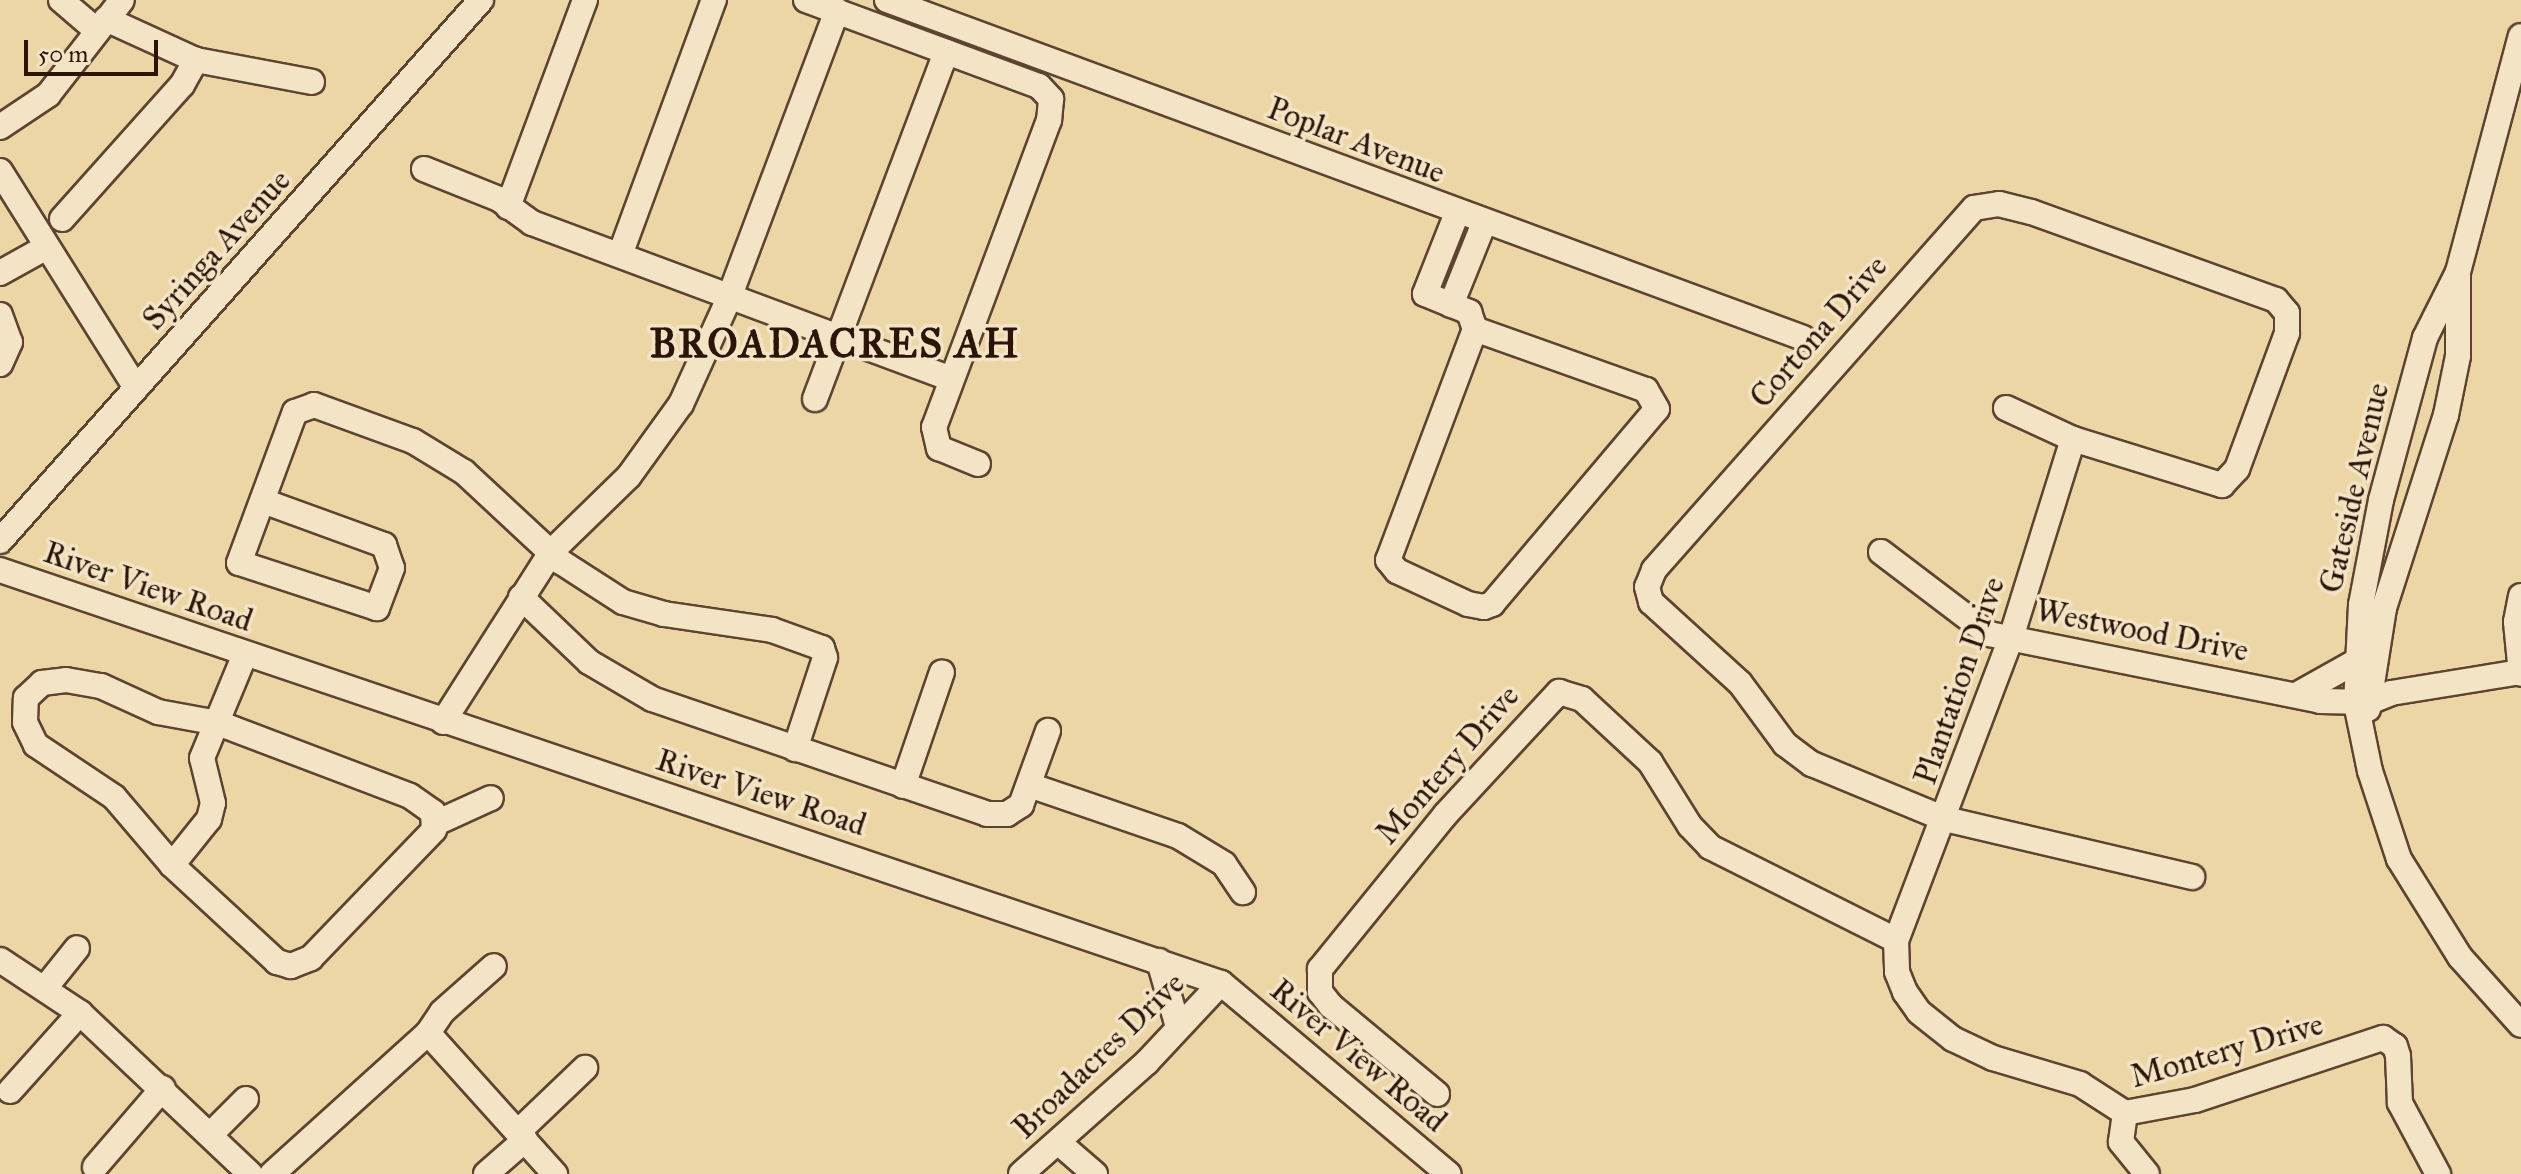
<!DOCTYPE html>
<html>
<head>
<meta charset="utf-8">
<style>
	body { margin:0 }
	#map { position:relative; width:2521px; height:1174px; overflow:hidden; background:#edd6a6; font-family:"IM FELL Great Primer",serif }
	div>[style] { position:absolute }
	.roads { filter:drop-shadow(2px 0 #5c4430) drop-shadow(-2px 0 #5c4430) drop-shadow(0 2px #5c4430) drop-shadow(0 -2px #5c4430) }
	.minor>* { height:24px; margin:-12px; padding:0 12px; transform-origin:12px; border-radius:12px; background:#f3e4c5 }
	span { translate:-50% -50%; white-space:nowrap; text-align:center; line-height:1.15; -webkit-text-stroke:7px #f3e4c5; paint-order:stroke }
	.street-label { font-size:32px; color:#2c1409 }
	.district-label { font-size:40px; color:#2c1409; font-weight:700; letter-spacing:2px }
	.scale { position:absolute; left:24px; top:40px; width:134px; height:36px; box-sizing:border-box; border:4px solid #2c1409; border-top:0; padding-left:10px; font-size:24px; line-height:28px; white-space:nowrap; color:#2c1409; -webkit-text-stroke:6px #f3e4c5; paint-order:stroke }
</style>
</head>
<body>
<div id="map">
	<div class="roads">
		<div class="minor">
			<div style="left:61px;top:0;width:46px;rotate:40.6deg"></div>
			<div style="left:806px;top:0;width:248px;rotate:20.3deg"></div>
			<div style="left:1039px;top:86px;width:18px;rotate:47deg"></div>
			<div style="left:1051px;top:99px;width:21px;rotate:95deg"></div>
			<div style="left:1049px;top:120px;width:328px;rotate:110.5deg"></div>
			<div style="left:934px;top:427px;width:22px;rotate:77deg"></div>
			<div style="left:939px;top:448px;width:42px;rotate:22.3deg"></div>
			<div style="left:887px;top:0;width:976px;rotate:20.25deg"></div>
			<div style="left:106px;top:19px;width:99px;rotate:24.5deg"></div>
			<div style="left:196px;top:60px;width:118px;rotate:10.7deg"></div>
			<div style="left:0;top:127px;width:58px;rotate:-33.7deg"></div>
			<div style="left:48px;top:95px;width:120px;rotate:-52.1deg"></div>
			<div style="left:424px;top:169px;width:81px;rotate:21.8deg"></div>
			<div style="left:499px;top:199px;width:41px;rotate:36deg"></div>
			<div style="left:532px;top:223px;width:447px;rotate:20.4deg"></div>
			<div style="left:0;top:171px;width:256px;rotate:57.9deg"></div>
			<div style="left:508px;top:207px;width:221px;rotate:-69.6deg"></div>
			<div style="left:1457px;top:213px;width:87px;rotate:111.6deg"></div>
			<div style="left:1425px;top:294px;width:48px;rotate:22.2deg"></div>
			<div style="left:1469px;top:312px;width:18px;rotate:71deg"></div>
			<div style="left:1475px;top:329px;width:247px;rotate:110.6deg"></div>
			<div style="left:1388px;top:560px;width:14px;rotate:51deg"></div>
			<div style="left:1397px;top:571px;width:78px;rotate:24.9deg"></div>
			<div style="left:1468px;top:604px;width:16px;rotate:11deg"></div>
			<div style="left:1484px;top:607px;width:9px;rotate:-21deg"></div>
			<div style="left:1492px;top:604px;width:255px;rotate:-49.8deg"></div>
			<div style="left:1657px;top:409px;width:22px;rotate:-120deg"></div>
			<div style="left:1646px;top:390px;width:182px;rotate:-160.4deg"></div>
			<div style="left:62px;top:219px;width:180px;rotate:-48.2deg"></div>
			<div style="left:182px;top:85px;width:29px;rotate:-61deg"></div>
			<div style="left:620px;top:255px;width:272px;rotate:-69.8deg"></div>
			<div style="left:2458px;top:272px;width:74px;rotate:116.6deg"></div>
			<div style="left:2425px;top:338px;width:168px;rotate:105.2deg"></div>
			<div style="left:2381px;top:500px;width:107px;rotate:100.8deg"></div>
			<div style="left:2361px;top:605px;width:98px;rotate:92.9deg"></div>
			<div style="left:2356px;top:703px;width:69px;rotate:78.4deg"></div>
			<div style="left:2370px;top:771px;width:93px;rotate:71.8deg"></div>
			<div style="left:2399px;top:859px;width:115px;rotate:58.1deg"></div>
			<div style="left:2460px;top:957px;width:91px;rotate:48.1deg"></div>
			<div style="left:0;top:273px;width:54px;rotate:-29deg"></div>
			<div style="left:1451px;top:305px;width:88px;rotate:-68.1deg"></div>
			<div style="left:0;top:315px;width:29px;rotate:70deg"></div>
			<div style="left:10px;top:342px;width:24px;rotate:114deg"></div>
			<div style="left:815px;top:399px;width:371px;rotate:-69.3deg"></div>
			<div style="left:2006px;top:408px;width:74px;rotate:24.8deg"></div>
			<div style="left:2073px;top:439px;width:156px;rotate:17.2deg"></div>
			<div style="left:2222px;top:485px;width:22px;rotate:-47deg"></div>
			<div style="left:2237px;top:469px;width:145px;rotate:-69.8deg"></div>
			<div style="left:2287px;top:333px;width:20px;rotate:-90deg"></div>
			<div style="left:2287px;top:313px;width:17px;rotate:-130deg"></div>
			<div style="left:2276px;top:300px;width:260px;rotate:-160.2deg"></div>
			<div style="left:2031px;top:212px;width:33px;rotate:-166deg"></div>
			<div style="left:1999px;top:204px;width:25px;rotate:171deg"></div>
			<div style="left:1974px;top:208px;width:483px;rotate:131.5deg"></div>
			<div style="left:1654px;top:570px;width:18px;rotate:112deg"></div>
			<div style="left:1647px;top:587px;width:16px;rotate:75deg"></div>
			<div style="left:1651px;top:602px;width:120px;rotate:42.3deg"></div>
			<div style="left:1740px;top:683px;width:76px;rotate:53.6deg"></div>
			<div style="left:1785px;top:744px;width:34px;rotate:37deg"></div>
			<div style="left:1812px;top:764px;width:144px;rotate:22.5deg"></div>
			<div style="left:1945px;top:819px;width:254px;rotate:13.2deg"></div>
			<div style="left:2073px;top:439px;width:208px;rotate:107.3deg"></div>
			<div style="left:2011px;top:638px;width:323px;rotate:110.8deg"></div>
			<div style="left:1896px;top:940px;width:32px;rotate:88deg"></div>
			<div style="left:1897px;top:972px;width:22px;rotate:68deg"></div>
			<div style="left:1905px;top:992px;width:24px;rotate:55deg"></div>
			<div style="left:1919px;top:1012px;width:43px;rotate:38.5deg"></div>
			<div style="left:1953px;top:1039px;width:44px;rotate:25.4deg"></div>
			<div style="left:1993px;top:1058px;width:91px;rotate:16.6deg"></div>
			<div style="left:2080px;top:1084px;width:54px;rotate:32.8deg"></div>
			<div style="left:2125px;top:1113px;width:71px;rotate:-10.5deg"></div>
			<div style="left:2195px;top:1100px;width:198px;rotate:-18.3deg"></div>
			<div style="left:2383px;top:1038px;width:14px;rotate:34deg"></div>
			<div style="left:2395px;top:1046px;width:10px;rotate:73deg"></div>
			<div style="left:2398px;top:1056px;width:47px;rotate:87.6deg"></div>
			<div style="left:2400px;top:1103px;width:81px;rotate:61.8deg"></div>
			<div style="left:263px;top:501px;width:129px;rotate:20deg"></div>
			<div style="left:384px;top:545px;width:24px;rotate:71deg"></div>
			<div style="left:392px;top:568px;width:43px;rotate:110.6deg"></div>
			<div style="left:377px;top:608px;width:145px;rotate:-161.9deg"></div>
			<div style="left:239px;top:563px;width:161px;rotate:-69.7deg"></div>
			<div style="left:295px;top:412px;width:20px;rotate:-20deg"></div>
			<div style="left:314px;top:405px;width:105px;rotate:20deg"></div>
			<div style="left:413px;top:441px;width:60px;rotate:31.3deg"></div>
			<div style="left:464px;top:472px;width:132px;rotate:42.9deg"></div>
			<div style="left:561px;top:562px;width:74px;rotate:32.8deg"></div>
			<div style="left:623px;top:602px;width:43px;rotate:16.3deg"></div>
			<div style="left:664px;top:614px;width:109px;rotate:8.4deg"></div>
			<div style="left:772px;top:630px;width:53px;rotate:19.8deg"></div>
			<div style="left:822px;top:648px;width:10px;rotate:73deg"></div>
			<div style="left:825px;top:658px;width:96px;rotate:108.2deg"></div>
			<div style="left:0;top:541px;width:724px;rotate:-48.36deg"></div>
			<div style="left:1881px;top:552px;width:136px;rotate:37.2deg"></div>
			<div style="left:1989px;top:634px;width:338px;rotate:11.4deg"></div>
			<div style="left:2320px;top:701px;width:49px;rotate:1.2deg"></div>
			<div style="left:2369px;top:702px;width:24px;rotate:-22deg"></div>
			<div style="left:2391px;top:693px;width:132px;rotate:-9.2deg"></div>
			<div style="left:0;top:570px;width:1289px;rotate:18.69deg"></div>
			<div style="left:1221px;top:983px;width:297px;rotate:40deg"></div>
			<div style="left:2521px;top:596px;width:26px;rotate:101deg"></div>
			<div style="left:2516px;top:622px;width:52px;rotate:84.5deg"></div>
			<div style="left:521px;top:597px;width:94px;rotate:43.7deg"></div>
			<div style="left:589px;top:662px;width:73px;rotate:30.4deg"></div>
			<div style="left:652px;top:699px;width:354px;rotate:18.9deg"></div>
			<div style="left:987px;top:814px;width:20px"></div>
			<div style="left:1007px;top:814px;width:17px;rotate:-33deg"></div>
			<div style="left:1021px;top:805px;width:79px;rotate:-70deg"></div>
			<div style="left:66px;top:680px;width:36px;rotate:10deg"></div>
			<div style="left:101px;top:686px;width:63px;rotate:24.5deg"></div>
			<div style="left:158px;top:712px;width:61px;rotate:10.4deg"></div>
			<div style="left:218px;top:723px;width:205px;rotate:20.8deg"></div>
			<div style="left:410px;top:796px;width:28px;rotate:35deg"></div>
			<div style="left:433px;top:812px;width:18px;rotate:87deg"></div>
			<div style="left:434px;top:830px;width:178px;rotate:133.9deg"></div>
			<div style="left:311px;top:958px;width:22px;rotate:158deg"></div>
			<div style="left:291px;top:966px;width:15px;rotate:-164deg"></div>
			<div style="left:277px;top:962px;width:143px;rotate:-137.3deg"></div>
			<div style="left:172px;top:865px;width:89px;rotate:-130.5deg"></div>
			<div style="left:114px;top:797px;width:94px;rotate:-146.3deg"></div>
			<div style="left:36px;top:745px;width:25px;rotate:-116deg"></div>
			<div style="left:25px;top:722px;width:24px;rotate:-88deg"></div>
			<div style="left:26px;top:698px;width:22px;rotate:-43deg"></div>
			<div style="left:42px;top:683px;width:24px;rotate:-7deg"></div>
			<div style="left:2298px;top:694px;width:65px;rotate:-29.3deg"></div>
			<div style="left:2368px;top:709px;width:102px;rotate:-81deg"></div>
			<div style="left:2384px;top:608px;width:203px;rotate:-72.2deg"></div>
			<div style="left:2446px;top:415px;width:60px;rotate:-78.5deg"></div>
			<div style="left:2458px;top:356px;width:84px;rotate:-90deg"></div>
			<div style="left:2458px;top:272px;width:244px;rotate:-75.1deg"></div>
			<div style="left:443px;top:722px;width:203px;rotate:-57.5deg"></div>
			<div style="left:552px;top:551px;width:107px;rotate:-44.2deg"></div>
			<div style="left:629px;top:476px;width:89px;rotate:-54.2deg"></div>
			<div style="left:681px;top:404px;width:116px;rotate:-65.6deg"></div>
			<div style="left:729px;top:298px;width:307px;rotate:-69.4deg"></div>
			<div style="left:1029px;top:785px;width:157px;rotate:18.9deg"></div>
			<div style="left:1178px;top:836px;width:54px;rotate:31.3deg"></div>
			<div style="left:1224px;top:864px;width:34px;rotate:56deg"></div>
			<div style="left:903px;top:786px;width:120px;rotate:-71.1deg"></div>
			<div style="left:436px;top:823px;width:60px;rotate:-24.4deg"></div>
			<div style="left:172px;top:865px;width:59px;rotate:-51.2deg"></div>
			<div style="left:209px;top:819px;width:16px;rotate:-76deg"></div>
			<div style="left:213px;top:803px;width:46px;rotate:-103.7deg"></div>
			<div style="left:202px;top:758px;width:113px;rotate:-67.5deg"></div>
			<div style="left:0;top:960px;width:96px;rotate:33.5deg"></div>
			<div style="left:80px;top:1013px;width:234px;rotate:43.4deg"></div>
			<div style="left:1159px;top:961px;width:69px;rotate:73.9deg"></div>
			<div style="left:45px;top:988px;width:51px;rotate:-51.3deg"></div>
			<div style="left:428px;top:1033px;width:190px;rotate:48deg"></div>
			<div style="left:10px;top:1091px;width:105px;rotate:-48.1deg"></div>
			<div style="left:1437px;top:1094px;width:138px;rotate:-140.3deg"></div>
			<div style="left:1331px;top:1006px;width:18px;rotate:-128deg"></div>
			<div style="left:1320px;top:992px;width:23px;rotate:-90deg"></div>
			<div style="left:1320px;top:969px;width:198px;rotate:-50.9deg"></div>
			<div style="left:1445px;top:815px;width:168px;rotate:-47.2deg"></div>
			<div style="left:1559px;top:692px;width:24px;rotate:17deg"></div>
			<div style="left:1582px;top:699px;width:93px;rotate:42.8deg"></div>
			<div style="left:1650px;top:762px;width:75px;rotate:58deg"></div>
			<div style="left:1690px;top:826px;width:29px;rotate:46deg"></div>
			<div style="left:1710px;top:847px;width:208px;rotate:26.6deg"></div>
			<div style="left:2125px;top:1113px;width:29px;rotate:98deg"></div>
			<div style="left:2121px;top:1142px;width:41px;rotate:50.9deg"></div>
			<div style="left:518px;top:1132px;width:93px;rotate:-43.7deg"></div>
			<div style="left:212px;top:1133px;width:48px;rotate:-45deg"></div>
			<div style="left:1058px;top:1142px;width:49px;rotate:40.9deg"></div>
			<div style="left:95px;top:1167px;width:104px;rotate:-49.3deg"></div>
			<div style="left:272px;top:1174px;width:210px;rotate:-42.1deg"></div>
			<div style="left:428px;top:1033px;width:25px;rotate:-56deg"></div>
			<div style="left:442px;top:1012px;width:69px;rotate:-41.5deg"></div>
			<div style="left:486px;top:1174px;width:52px;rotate:-41.1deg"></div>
			<div style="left:1021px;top:1174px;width:169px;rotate:-41.6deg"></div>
			<div style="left:1147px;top:1062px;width:108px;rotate:-46.9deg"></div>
		</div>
	</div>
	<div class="street-label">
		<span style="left:1356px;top:141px;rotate:21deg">Poplar Avenue</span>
		<span style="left:217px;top:250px;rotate:-48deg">Syringa Avenue</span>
		<span style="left:1819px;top:332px;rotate:-49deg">Cortona Drive</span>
		<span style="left:2355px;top:488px;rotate:-77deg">Gateside Avenue</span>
		<span style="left:148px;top:587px;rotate:19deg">River View Road</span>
		<span style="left:2142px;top:631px;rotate:11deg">Westwood Drive</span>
		<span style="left:1960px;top:681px;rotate:-71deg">Plantation Drive</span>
		<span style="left:1448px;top:765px;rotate:-49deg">Montery Drive</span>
		<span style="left:761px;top:793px;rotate:18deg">River View Road</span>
		<span style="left:2227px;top:1051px;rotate:-16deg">Montery Drive</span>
		<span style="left:1099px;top:1056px;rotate:-44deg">Broadacres Drive</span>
		<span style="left:1358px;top:1056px;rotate:40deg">River View Road</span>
	</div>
	<div class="district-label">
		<span style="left:835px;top:344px">BROADACRES AH</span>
	</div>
	<div class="scale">50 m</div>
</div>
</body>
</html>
